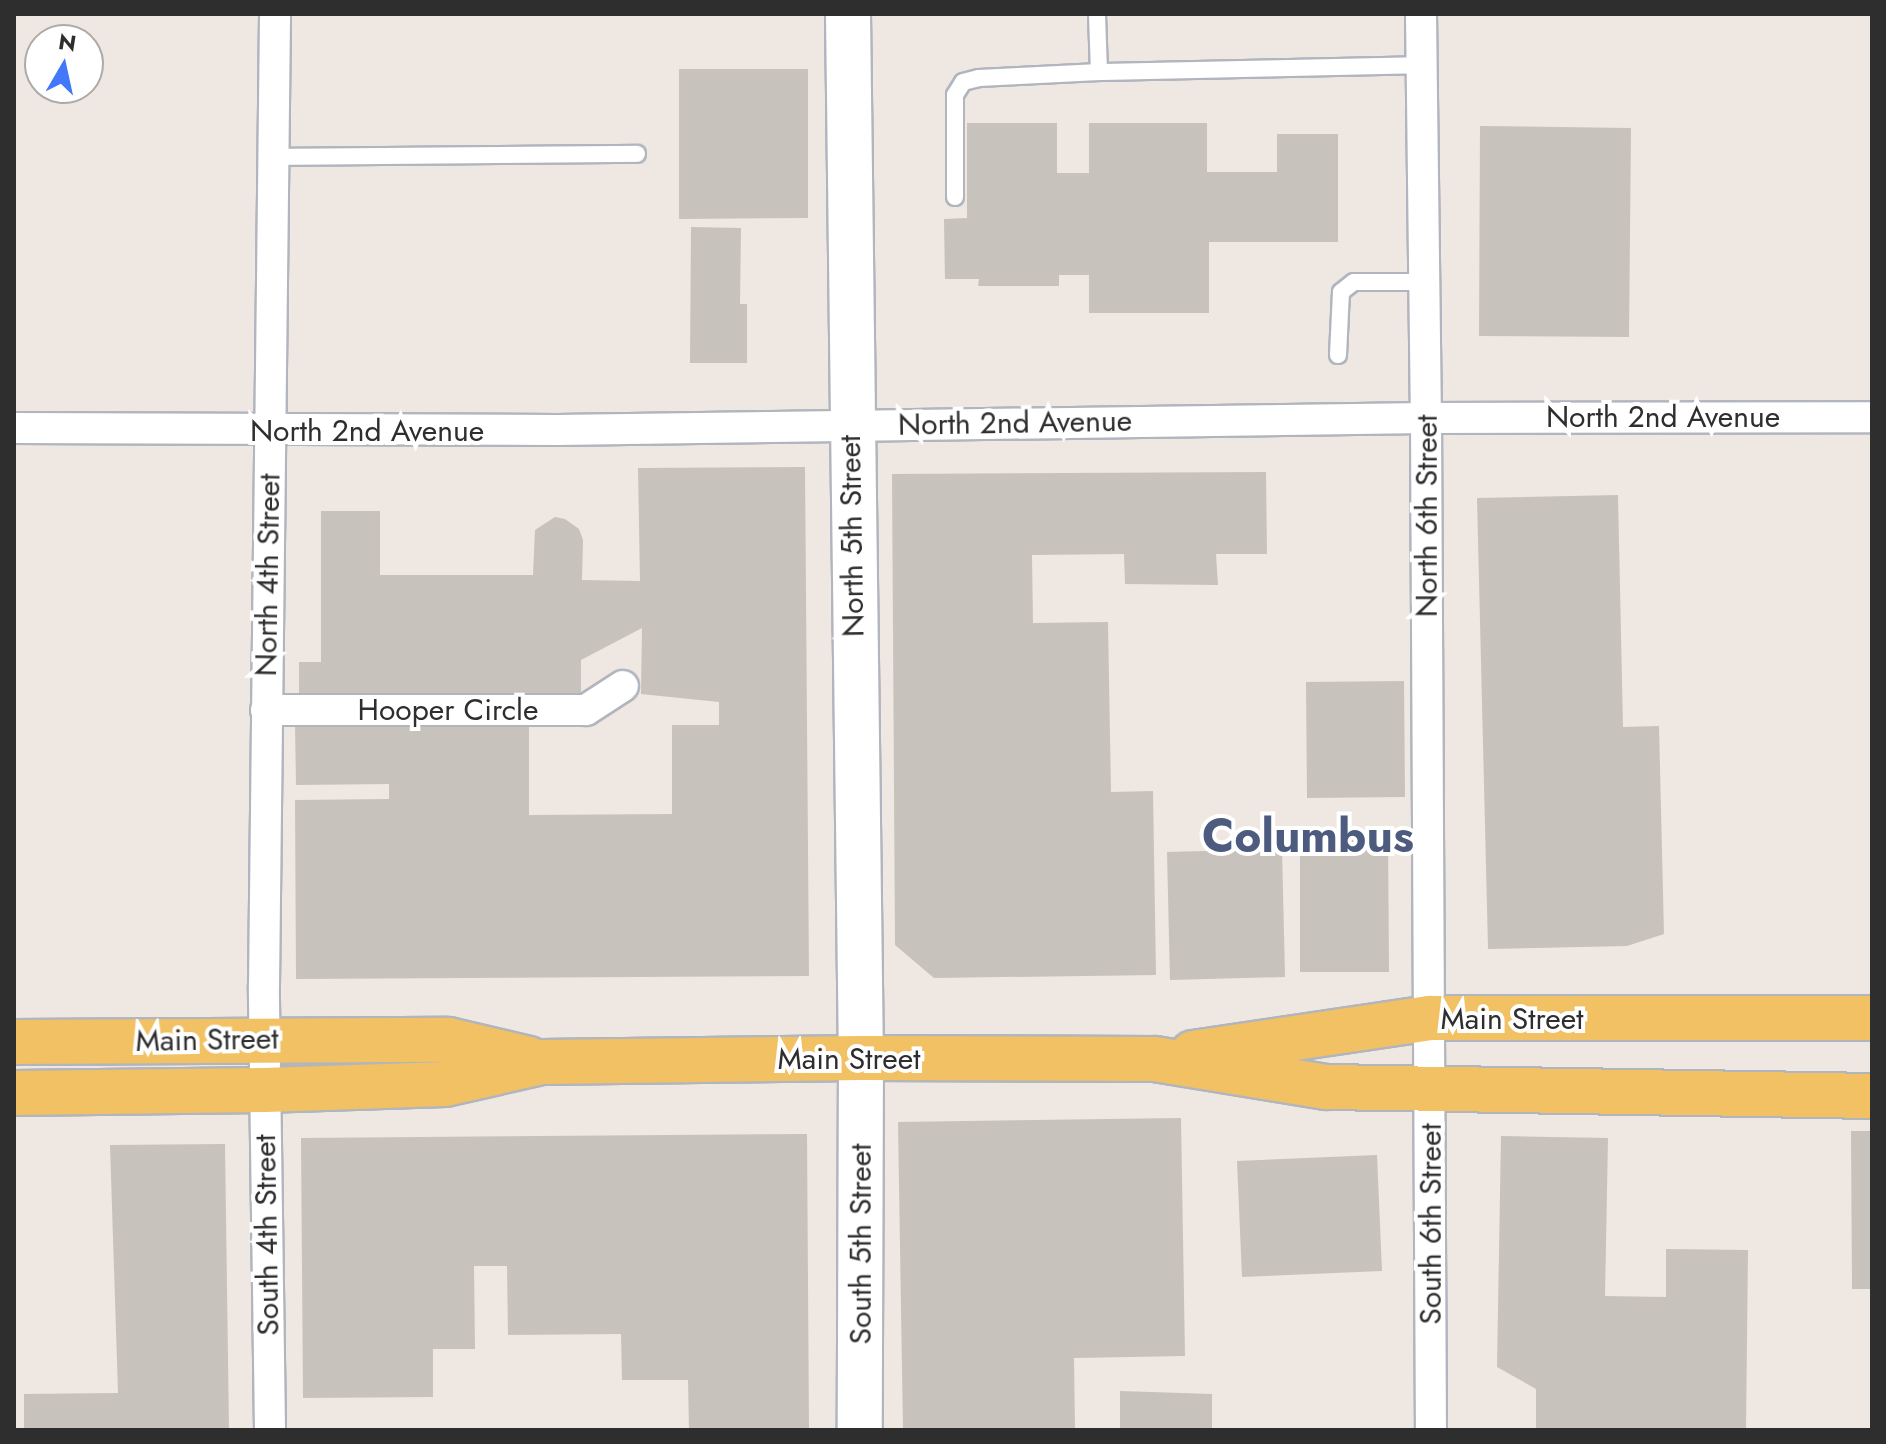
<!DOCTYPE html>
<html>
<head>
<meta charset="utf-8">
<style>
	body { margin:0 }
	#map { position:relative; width:1886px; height:1444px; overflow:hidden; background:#efe7e1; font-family:Jost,sans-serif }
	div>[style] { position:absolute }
	.building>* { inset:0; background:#c8c2bc }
	.roads { filter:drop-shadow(2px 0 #b1b5be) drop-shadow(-2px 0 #b1b5be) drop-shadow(0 2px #b1b5be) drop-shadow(0 -2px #b1b5be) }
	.lane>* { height:16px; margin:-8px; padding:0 8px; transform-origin:8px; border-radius:8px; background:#fff }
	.street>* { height:30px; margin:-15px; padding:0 15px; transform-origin:15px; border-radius:15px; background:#fff }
	.secondary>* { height:44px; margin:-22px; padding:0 22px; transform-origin:22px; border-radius:22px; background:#fff }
	.primary>* { height:44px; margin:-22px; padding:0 22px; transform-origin:22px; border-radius:22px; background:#f1c164 }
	span { translate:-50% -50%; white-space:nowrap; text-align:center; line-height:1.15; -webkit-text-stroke:8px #fff; paint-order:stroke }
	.street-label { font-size:30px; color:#2e2e2e }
	.town-label { font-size:46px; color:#4d5b7f; font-weight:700 }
	.frame { position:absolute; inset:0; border:16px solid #2e2e2e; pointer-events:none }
	.north { position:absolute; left:24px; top:24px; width:80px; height:80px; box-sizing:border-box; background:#fff; border:2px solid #ababab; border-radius:50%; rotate:9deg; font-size:22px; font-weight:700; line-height:32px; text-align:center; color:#2e2e2e }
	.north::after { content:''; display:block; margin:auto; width:28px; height:36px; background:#4378fa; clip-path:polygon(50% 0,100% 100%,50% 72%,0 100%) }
</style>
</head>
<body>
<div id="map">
	<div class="building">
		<div style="clip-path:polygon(679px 69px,808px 69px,808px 218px,679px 219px)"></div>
		<div style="clip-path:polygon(967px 123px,1057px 123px,1057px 173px,1089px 173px,1089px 123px,1207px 123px,1207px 172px,1277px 172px,1277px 134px,1338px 134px,1338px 242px,1209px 242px,1209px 313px,1089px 313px,1089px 275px,1059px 275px,1059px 286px,978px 286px,979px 279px,945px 279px,944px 219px,967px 218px)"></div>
		<div style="clip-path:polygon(1480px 126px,1631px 128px,1629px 337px,1479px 336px)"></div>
		<div style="clip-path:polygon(691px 227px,741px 228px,740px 304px,747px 304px,747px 363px,690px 363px)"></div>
		<div style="clip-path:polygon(805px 467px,809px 976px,296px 979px,295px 800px,389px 799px,389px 784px,296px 785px,295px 724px,529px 722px,529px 815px,672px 814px,672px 725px,719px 725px,719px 702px,641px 694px,642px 628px,581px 660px,581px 694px,299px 693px,299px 662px,321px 662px,321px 511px,380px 511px,380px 575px,533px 575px,535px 530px,555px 517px,565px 519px,579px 529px,583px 540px,582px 580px,640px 581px,638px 468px)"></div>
		<div style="clip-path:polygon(1266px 472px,1267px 554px,1216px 554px,1218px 585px,1125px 584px,1124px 554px,1032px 555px,1033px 623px,1108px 622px,1111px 792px,1153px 791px,1156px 975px,934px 978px,895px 945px,892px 474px)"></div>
		<div style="clip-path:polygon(1618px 495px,1623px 727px,1659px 726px,1664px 934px,1627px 946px,1488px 949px,1477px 498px)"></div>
		<div style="clip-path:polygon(1404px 681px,1405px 797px,1307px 798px,1306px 682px)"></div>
		<div style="clip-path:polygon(1300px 833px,1388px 833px,1389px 972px,1300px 972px)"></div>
		<div style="clip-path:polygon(1282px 849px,1285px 977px,1170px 980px,1167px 852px)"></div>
		<div style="clip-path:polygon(1181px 1118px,1185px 1356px,1074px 1358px,1075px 1430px,903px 1430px,898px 1122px)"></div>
		<div style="clip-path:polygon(1851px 1131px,1872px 1131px,1872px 1289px,1852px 1289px)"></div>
		<div style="clip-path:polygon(807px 1134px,809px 1430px,689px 1430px,688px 1380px,622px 1380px,621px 1334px,508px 1335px,507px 1266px,474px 1266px,475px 1349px,433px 1349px,433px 1397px,303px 1398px,301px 1138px)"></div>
		<div style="clip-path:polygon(1501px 1136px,1608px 1138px,1605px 1296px,1666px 1297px,1666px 1249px,1748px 1250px,1746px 1430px,1536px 1430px,1536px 1389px,1497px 1367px)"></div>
		<div style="clip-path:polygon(225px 1144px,229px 1430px,24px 1430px,24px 1394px,118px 1393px,110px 1145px)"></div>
		<div style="clip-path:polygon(1377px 1155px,1382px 1271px,1242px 1277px,1237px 1161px)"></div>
		<div style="clip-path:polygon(1120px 1391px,1212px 1394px,1212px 1430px,1120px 1430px)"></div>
	</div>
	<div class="roads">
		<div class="lane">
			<div style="left:1099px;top:72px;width:322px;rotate:-1.2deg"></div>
			<div style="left:274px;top:157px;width:363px;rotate:-0.5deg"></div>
			<div style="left:955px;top:197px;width:102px;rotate:-90deg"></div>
			<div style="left:955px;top:95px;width:15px;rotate:-58deg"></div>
			<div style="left:963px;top:82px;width:16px;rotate:-14deg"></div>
			<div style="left:979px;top:78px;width:120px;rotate:-2.9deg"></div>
			<div style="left:1099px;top:72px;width:58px;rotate:-92deg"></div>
			<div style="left:1338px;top:355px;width:63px;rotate:-87.3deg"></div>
			<div style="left:1341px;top:292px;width:16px;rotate:-38deg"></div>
			<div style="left:1354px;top:282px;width:70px"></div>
		</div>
		<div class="street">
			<div style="left:1421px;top:14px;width:404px;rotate:89.3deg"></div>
			<div style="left:1426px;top:418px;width:1012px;rotate:89.72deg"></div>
			<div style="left:14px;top:428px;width:543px;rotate:0.21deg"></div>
			<div style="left:557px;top:430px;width:869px;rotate:-0.79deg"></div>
			<div style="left:1426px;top:418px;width:446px;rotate:-0.1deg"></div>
			<div style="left:266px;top:710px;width:320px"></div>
			<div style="left:586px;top:710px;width:44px;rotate:-33deg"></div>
			<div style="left:270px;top:1430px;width:444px;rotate:-90.8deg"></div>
			<div style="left:264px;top:986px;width:972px;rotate:-89.35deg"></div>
		</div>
		<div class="secondary">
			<div style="left:848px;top:14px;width:1044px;rotate:89.29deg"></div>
			<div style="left:861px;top:1058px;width:372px;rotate:90.2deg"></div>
		</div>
		<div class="primary">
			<div style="left:14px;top:1042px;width:434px;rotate:-0.3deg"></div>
			<div style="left:448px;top:1040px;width:83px;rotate:13.2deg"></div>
			<div style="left:1193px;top:1053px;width:239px;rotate:-8.4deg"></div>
			<div style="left:1429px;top:1018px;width:443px"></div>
			<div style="left:14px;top:1093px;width:251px;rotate:-0.7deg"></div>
			<div style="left:265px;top:1090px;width:180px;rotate:-1.9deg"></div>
			<div style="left:445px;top:1084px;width:99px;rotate:-12.8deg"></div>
			<div style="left:542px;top:1062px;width:319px;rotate:-0.7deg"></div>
			<div style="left:861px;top:1058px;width:294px;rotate:0.2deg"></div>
			<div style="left:1155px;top:1059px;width:173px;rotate:9.3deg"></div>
			<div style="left:1326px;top:1087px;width:546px;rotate:0.94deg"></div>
		</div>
	</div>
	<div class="street-label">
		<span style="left:1663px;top:417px">North 2nd Avenue</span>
		<span style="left:1015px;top:423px;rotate:-1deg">North 2nd Avenue</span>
		<span style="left:367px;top:431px">North 2nd Avenue</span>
		<span style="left:1427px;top:516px;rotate:-90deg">North 6th Street</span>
		<span style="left:852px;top:536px;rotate:-91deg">North 5th Street</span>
		<span style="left:268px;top:575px;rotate:-89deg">North 4th Street</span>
		<span style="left:448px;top:710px">Hooper Circle</span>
		<span style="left:1512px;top:1019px">Main Street</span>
		<span style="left:207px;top:1040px;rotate:-1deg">Main Street</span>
		<span style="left:849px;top:1059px">Main Street</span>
		<span style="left:1431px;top:1224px;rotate:-90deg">South 6th Street</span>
		<span style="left:267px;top:1235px;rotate:-91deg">South 4th Street</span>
		<span style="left:861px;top:1244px;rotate:-90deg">South 5th Street</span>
	</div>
	<div class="town-label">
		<span style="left:1308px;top:836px">Columbus</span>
	</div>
	<div class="frame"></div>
	<div class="north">N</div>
</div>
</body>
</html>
